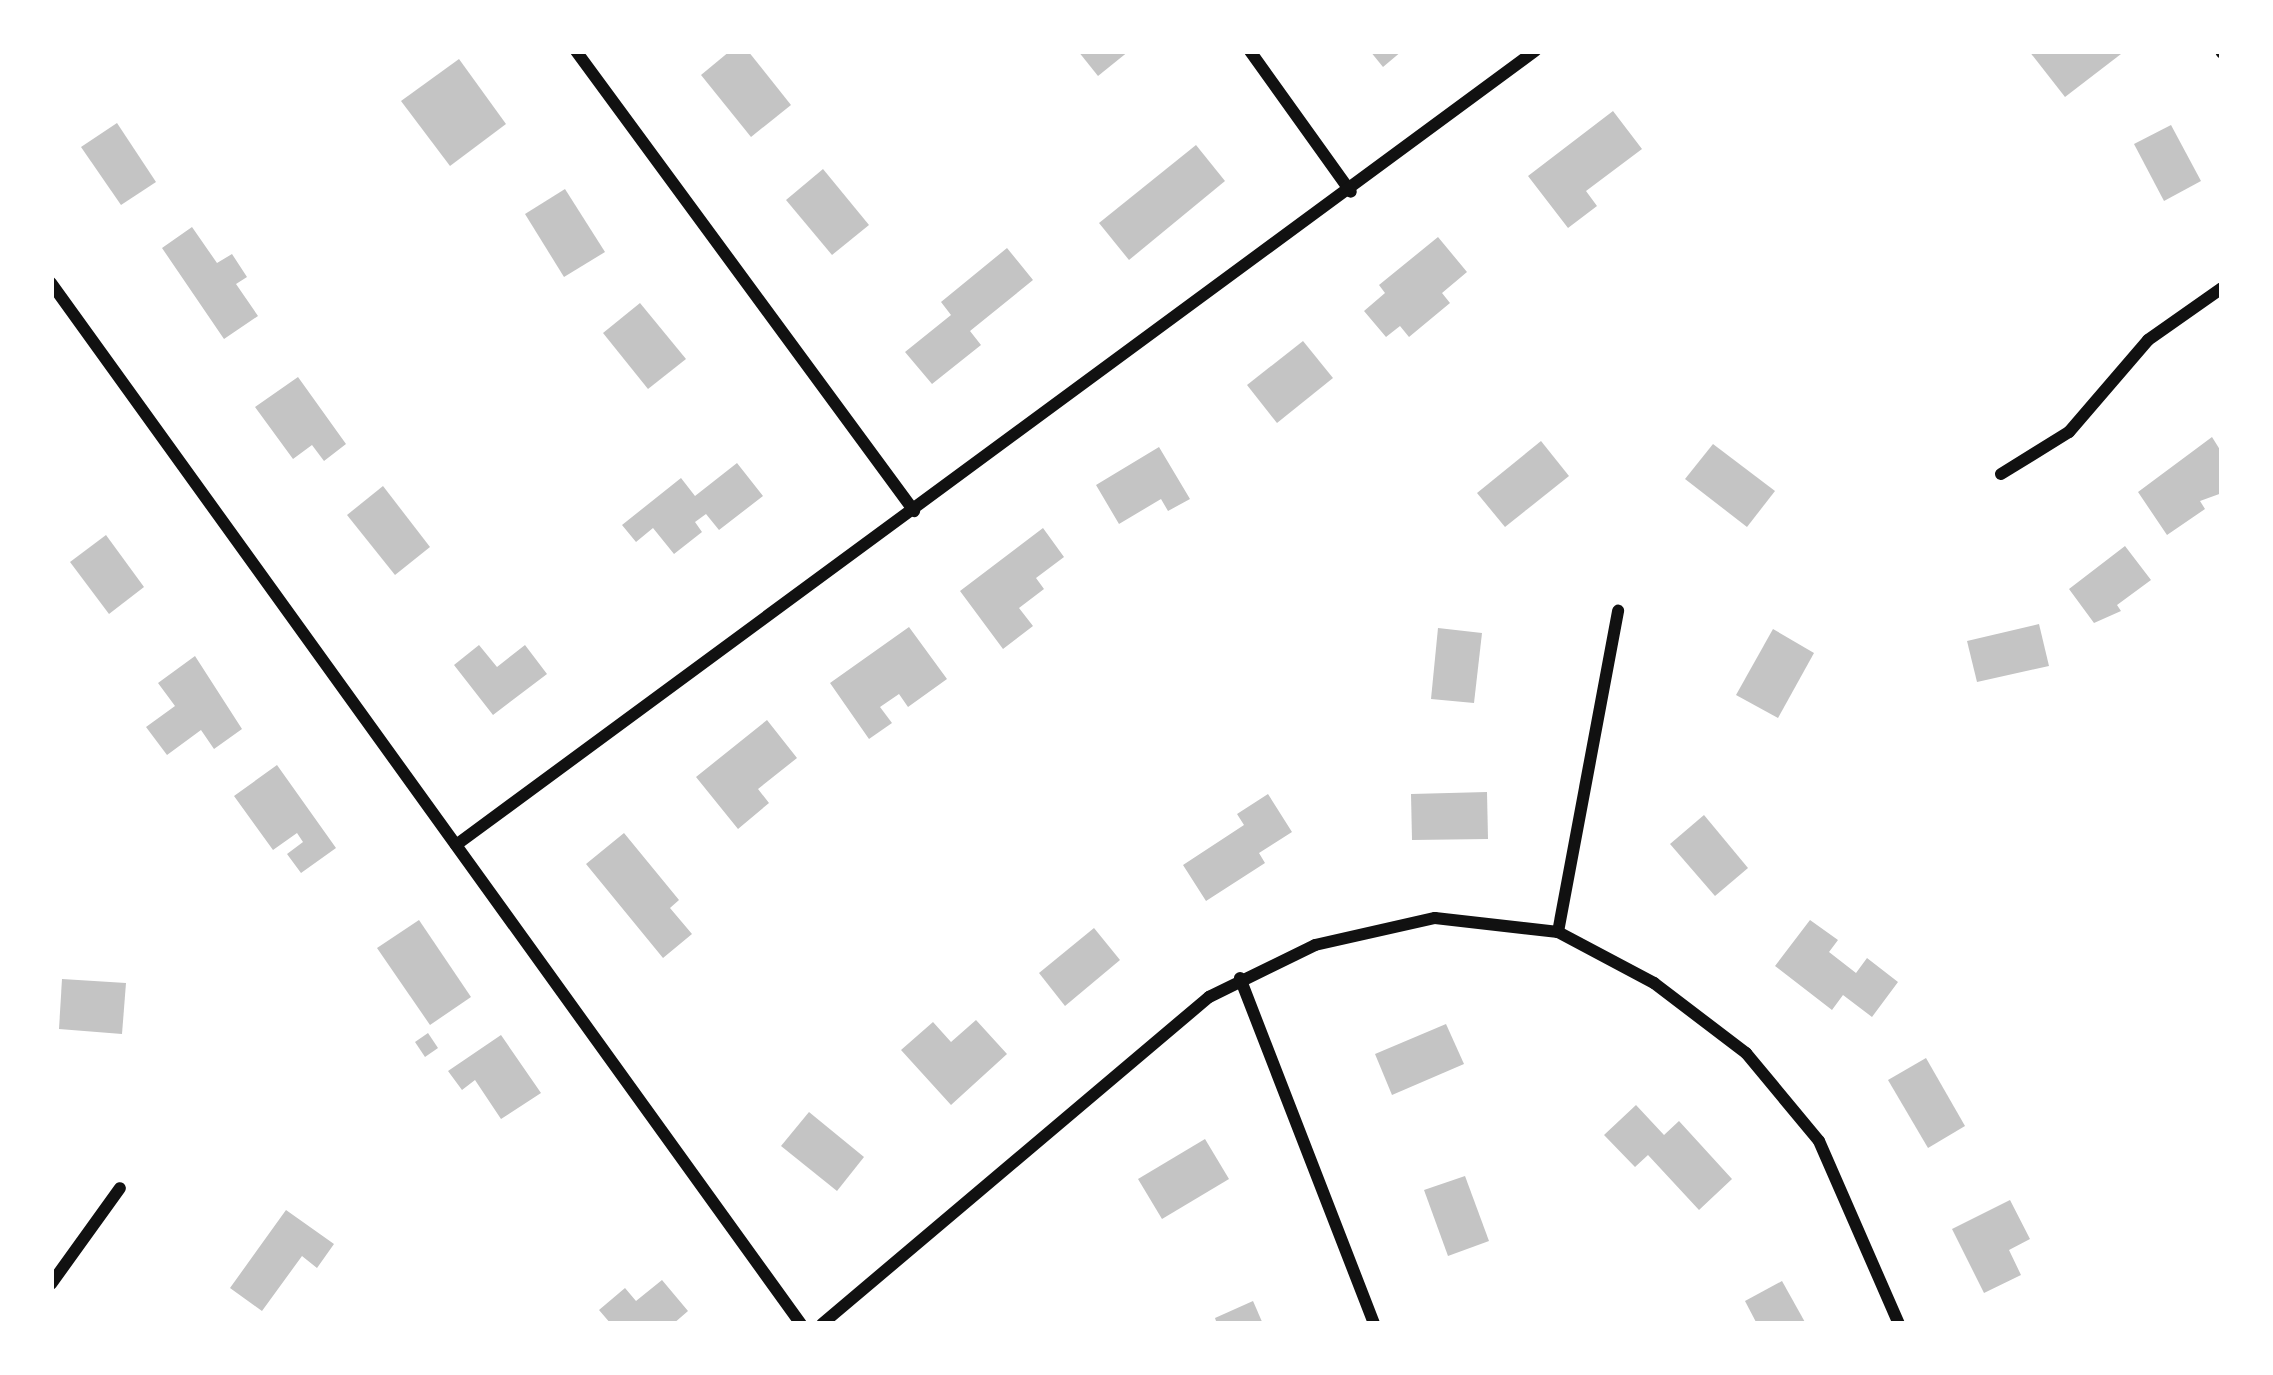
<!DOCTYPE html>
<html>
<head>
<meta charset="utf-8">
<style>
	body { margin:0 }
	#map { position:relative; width:2273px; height:1375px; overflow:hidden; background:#fff; font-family:Manrope,sans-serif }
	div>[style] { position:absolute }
	.building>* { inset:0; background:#c4c4c4 }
	.minor>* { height:12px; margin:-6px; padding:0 6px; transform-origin:6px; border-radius:6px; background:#111 }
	span { translate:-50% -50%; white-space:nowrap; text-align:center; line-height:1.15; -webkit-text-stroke:12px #fff; paint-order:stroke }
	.frame { position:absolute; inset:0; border:54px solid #fff; pointer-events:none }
</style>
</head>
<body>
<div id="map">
	<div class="building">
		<div style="clip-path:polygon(730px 51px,748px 51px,791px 105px,751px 137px,701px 75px)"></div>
		<div style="clip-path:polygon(1078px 51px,1129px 51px,1098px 76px)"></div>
		<div style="clip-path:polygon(1370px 51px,1402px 51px,1383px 67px)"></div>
		<div style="clip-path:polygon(2029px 51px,2119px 51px,2121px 54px,2065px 97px)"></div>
		<div style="clip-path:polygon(459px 59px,506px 124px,450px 166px,401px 101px)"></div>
		<div style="clip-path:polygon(1613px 111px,1642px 149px,1586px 191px,1597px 206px,1568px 228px,1528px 176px)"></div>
		<div style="clip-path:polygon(117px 123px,156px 182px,121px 205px,81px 147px)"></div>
		<div style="clip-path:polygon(2171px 125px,2201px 181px,2164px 201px,2134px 144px)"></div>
		<div style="clip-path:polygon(1196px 145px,1225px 181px,1129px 260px,1099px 223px)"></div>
		<div style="clip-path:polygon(823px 169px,869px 225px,832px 255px,786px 200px)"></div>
		<div style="clip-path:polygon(565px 189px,605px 252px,564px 277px,525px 214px)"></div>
		<div style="clip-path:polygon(192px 227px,217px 263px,232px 254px,247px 277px,236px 284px,258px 316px,224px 339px,162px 248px)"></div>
		<div style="clip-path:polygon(1438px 237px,1467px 272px,1442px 293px,1450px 303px,1409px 337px,1400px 326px,1386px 337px,1364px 311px,1385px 293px,1379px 285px)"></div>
		<div style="clip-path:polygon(1007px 248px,1033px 280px,970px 331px,981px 345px,932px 384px,905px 352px,951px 315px,941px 302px)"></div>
		<div style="clip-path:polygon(640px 303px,686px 359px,648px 389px,603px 333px)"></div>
		<div style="clip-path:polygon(1303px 341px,1333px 378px,1277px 423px,1247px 385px)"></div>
		<div style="clip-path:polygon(298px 377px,346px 444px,324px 461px,312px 445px,293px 459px,255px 407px)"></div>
		<div style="clip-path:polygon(2212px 437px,2222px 453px,2222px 493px,2200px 501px,2205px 509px,2167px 535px,2138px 492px)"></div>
		<div style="clip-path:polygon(1541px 441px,1569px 476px,1505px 527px,1477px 493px)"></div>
		<div style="clip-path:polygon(1713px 444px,1775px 491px,1747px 527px,1685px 479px)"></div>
		<div style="clip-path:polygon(1159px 447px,1190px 499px,1168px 511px,1161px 499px,1119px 524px,1096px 485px)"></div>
		<div style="clip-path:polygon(737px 463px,763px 496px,719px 530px,706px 514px,695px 522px,702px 532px,674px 554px,653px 528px,636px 542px,622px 525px,681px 478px,695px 496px)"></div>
		<div style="clip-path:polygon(383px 486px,430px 547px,395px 575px,347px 515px)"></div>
		<div style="clip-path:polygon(1043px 528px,1064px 557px,1036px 578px,1044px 589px,1019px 608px,1033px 626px,1003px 649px,960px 591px)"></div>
		<div style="clip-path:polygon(106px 535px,144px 587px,109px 614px,70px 562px)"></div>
		<div style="clip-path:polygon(2125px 546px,2151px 580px,2117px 605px,2121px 611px,2094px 623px,2069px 589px)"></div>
		<div style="clip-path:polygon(2039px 624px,2049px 666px,1977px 682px,1967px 641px)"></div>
		<div style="clip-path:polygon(909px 627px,947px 679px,908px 707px,899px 694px,880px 707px,892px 723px,869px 739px,830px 683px)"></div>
		<div style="clip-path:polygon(1438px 628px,1482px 633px,1474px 703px,1431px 699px)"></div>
		<div style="clip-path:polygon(1773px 629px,1814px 653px,1778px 718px,1736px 695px)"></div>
		<div style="clip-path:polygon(479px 645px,497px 667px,525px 645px,547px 674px,493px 715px,454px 665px)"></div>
		<div style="clip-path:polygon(195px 656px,242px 729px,214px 749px,201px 730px,167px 755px,146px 727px,175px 706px,158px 683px)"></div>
		<div style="clip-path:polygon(767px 720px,797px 758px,758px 789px,769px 803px,738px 829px,696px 777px)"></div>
		<div style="clip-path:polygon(277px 765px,336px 848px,301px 873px,287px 854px,303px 842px,297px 833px,273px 850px,234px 796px)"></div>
		<div style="clip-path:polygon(1487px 792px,1488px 839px,1412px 840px,1411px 794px)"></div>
		<div style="clip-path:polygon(1268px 794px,1292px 832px,1259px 853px,1265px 863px,1206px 901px,1183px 865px,1244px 825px,1237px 814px)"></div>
		<div style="clip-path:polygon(1704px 815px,1748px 868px,1715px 896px,1670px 844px)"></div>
		<div style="clip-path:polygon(624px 833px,679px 900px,670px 908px,692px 934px,663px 958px,586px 864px)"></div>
		<div style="clip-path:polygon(419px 920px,471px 997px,430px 1025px,377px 948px)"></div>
		<div style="clip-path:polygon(1810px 920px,1838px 940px,1829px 952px,1856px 973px,1867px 958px,1898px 982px,1872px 1017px,1843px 995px,1832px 1010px,1775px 966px)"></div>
		<div style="clip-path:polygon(1094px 928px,1120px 960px,1065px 1006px,1039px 973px)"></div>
		<div style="clip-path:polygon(62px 979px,126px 983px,122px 1034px,59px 1029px)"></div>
		<div style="clip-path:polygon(976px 1020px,1007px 1054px,951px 1105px,901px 1050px,933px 1022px,951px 1042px)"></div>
		<div style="clip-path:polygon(1446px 1024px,1464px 1064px,1392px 1095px,1375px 1054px)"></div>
		<div style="clip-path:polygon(428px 1033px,438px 1048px,425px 1057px,415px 1042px)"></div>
		<div style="clip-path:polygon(501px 1035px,541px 1093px,501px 1119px,475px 1080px,462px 1090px,448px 1071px)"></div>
		<div style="clip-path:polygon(1926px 1058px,1965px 1126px,1928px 1148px,1888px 1080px)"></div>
		<div style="clip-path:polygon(1636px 1105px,1664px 1135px,1679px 1121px,1732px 1179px,1699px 1210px,1648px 1155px,1635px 1167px,1604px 1135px)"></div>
		<div style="clip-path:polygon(809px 1112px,864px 1157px,837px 1191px,781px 1146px)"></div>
		<div style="clip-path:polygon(1205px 1139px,1229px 1179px,1162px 1219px,1138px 1179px)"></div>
		<div style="clip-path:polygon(1465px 1176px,1489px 1241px,1448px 1256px,1424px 1190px)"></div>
		<div style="clip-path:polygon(2010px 1200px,2030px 1239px,2009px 1250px,2021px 1275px,1984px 1293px,1952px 1229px)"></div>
		<div style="clip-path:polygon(286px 1210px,334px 1244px,317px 1268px,302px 1256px,262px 1311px,230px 1288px)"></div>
		<div style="clip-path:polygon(662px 1280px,688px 1311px,673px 1324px,611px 1324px,599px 1310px,625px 1288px,636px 1301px)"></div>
		<div style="clip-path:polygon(1782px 1281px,1806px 1324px,1757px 1324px,1745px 1301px)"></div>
		<div style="clip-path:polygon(1253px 1301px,1263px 1324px,1217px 1324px,1215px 1318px)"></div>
	</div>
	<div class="minor">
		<div style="left:576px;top:51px;width:571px;rotate:53.69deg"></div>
		<div style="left:1250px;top:51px;width:173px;rotate:54.4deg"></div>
		<div style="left:2221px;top:51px;width:2px;rotate:63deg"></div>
		<div style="left:51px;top:283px;width:1283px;rotate:54.23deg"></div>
		<div style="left:2001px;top:474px;width:80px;rotate:-31.7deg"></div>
		<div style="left:2069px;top:432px;width:121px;rotate:-49.3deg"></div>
		<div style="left:2148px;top:340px;width:90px;rotate:-35.1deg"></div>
		<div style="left:456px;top:845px;width:1340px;rotate:-36.35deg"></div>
		<div style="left:1558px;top:932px;width:327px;rotate:-79.4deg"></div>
		<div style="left:1240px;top:978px;width:371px;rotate:68.8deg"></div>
		<div style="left:51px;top:1284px;width:118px;rotate:-54.3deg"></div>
		<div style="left:822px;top:1324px;width:507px;rotate:-40.2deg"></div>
		<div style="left:1209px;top:997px;width:118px;rotate:-26.1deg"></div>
		<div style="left:1315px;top:945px;width:123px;rotate:-12.7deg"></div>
		<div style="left:1435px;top:918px;width:124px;rotate:6.5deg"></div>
		<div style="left:1558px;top:932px;width:109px;rotate:28deg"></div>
		<div style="left:1654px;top:983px;width:116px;rotate:37.3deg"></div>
		<div style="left:1746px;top:1053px;width:114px;rotate:50.3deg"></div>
		<div style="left:1819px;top:1141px;width:200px;rotate:66.4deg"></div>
	</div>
	<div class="frame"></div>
</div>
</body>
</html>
